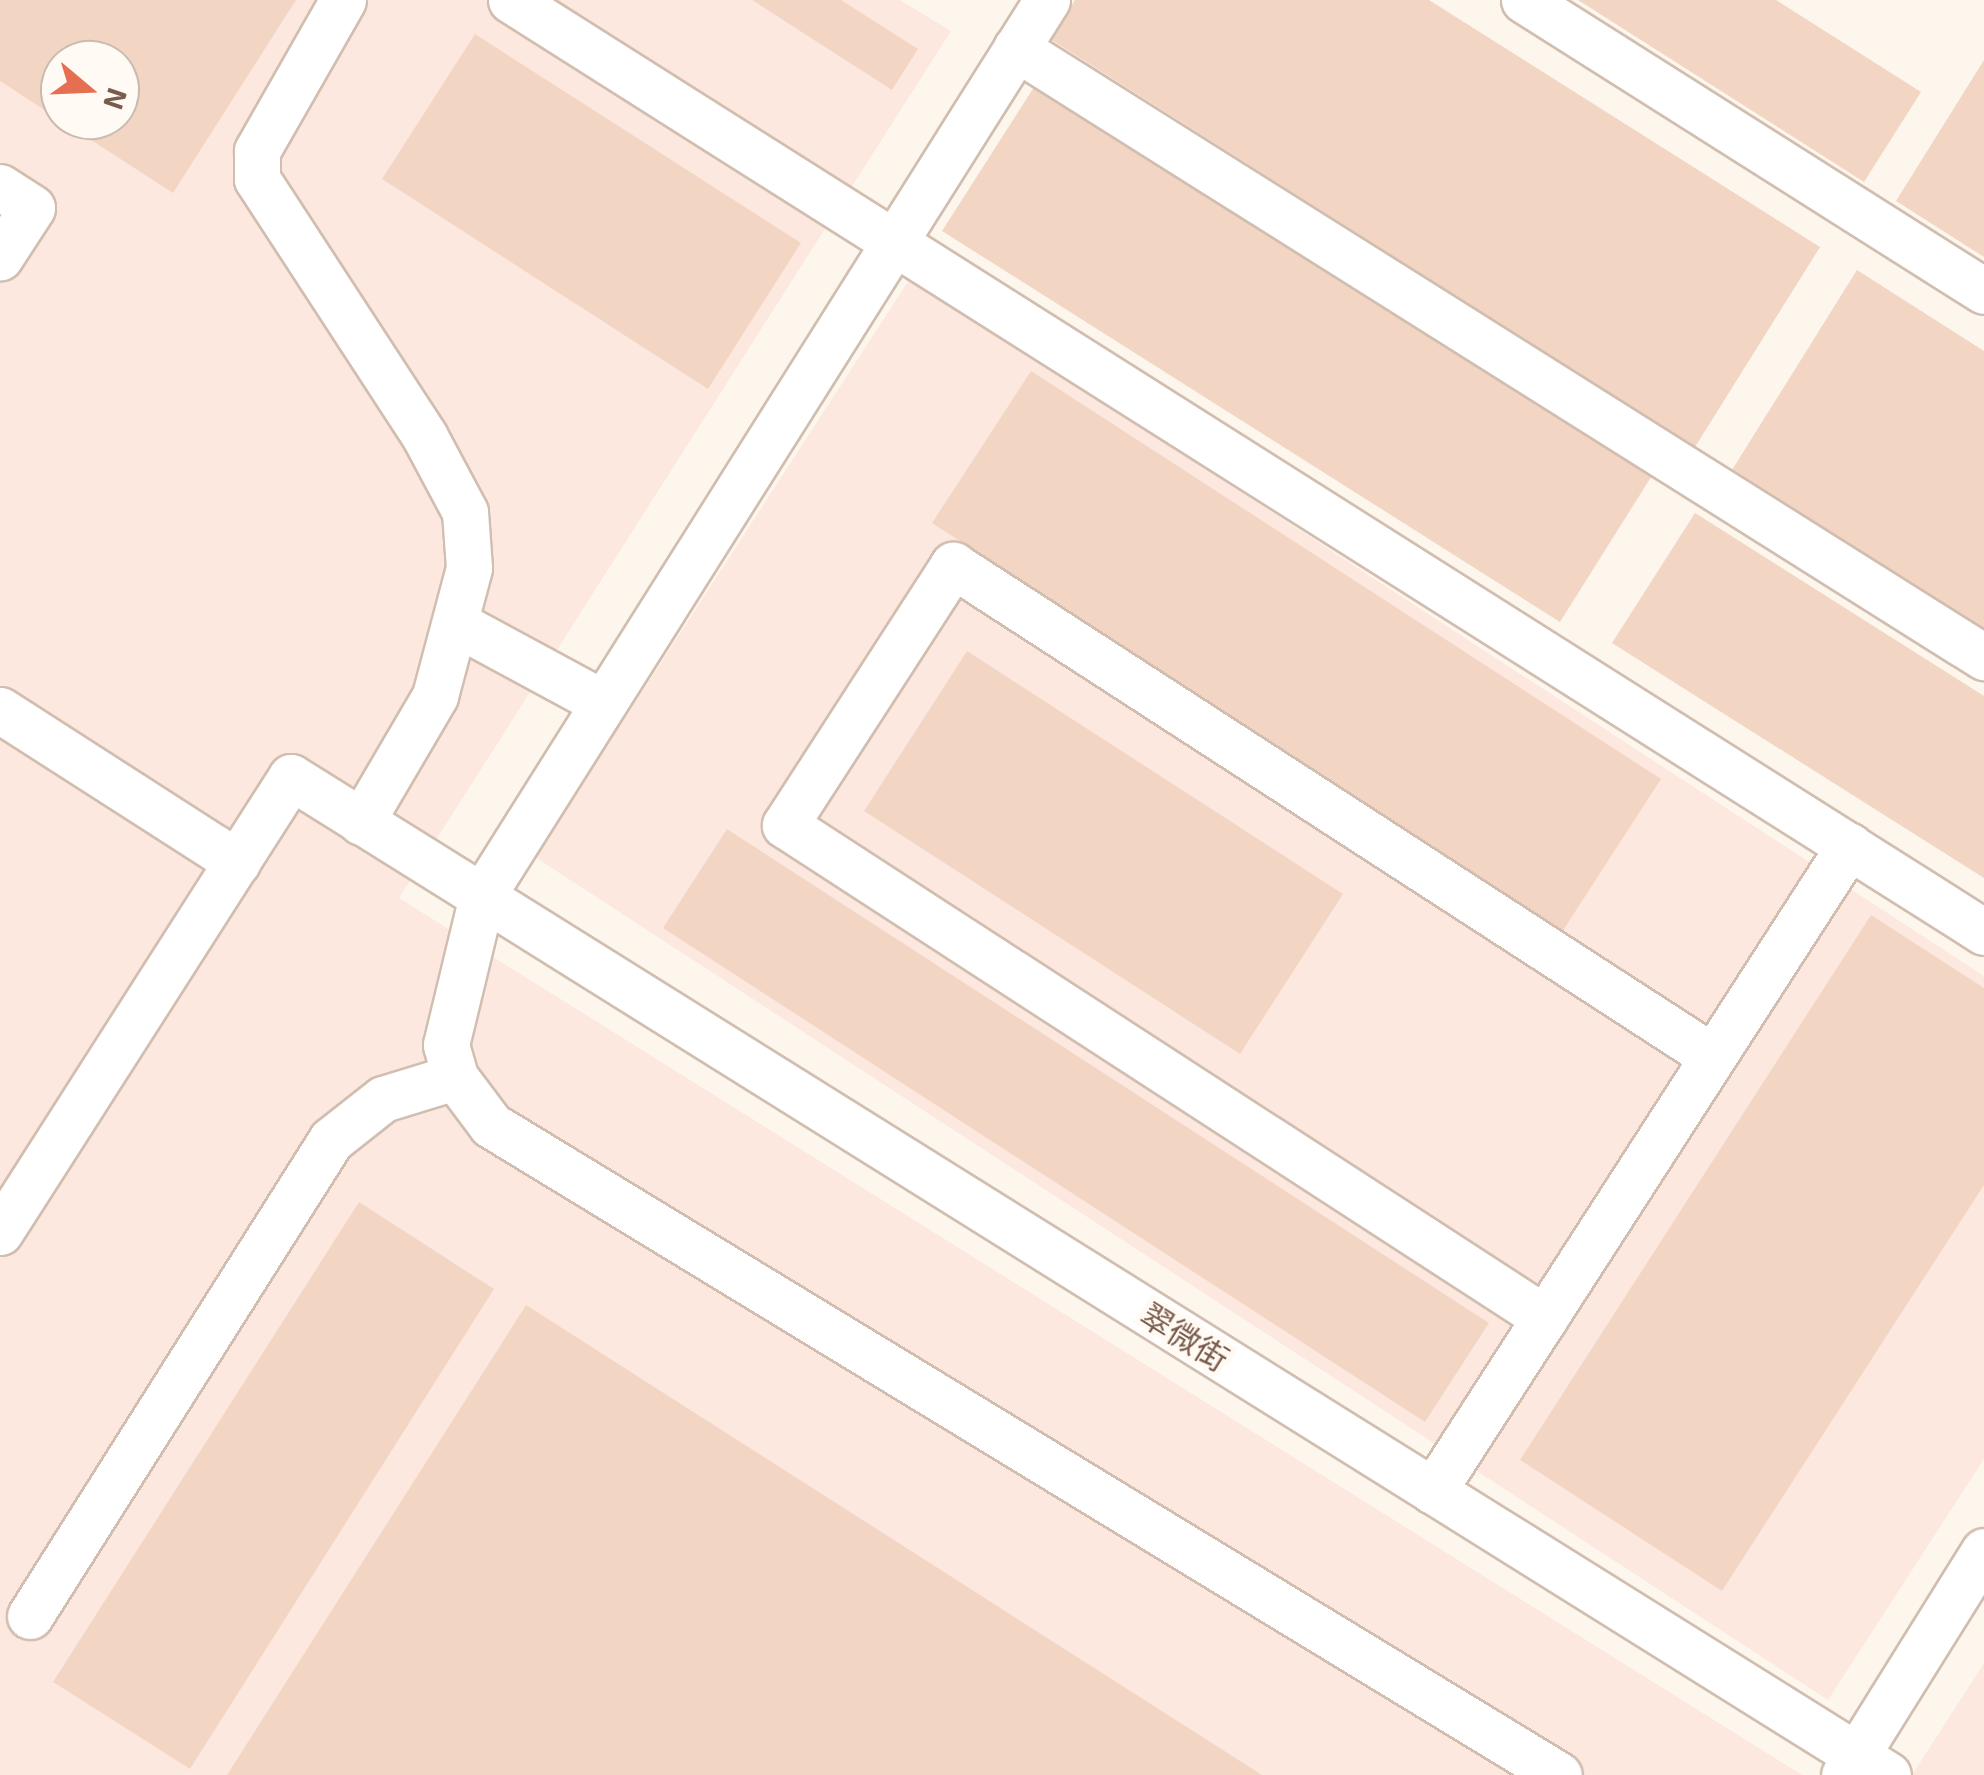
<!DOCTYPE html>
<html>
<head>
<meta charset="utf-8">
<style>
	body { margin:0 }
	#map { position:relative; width:1984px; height:1775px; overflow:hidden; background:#fdf6ec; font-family:"Exo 2","Noto Sans SC",sans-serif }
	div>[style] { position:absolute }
	.commercial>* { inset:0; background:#fde8e0 }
	.building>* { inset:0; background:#f3d5c3 }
	.roads { filter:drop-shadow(2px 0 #d1beb0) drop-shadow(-2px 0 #d1beb0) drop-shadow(0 2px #d1beb0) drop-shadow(0 -2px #d1beb0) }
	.minor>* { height:45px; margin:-22.5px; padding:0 22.5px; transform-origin:22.5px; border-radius:22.5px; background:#fff }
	span { translate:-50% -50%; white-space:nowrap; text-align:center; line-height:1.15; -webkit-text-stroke:10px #fffaf3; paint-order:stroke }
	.street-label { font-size:32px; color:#7a5c4d }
	.north { position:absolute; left:40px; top:40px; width:100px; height:100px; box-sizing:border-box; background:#fffaf3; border:2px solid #cabbb1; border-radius:50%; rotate:109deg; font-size:28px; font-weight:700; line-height:40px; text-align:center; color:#7a5c4d }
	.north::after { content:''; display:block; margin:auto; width:35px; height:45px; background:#e76f51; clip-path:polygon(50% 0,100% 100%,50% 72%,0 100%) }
</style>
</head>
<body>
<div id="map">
	<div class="commercial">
		<div style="clip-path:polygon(evenodd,0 0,900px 0,951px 31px,399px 898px,1802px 1775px,0 1775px,0 0,60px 60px,120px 60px,120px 120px,60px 120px,60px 60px)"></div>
		<div style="clip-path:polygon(911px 277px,1984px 976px,1984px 1459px,1828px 1700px,535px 857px)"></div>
		<div style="clip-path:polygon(1984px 1663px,1984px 1775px,1912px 1775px)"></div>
	</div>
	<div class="building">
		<div style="clip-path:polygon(0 0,296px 0,173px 193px,60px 120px,120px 120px,120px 60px,60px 60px,60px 120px,0 81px)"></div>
		<div style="clip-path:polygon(752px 0,841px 0,918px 49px,892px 90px)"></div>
		<div style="clip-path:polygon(1075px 0,1429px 0,1820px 247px,1695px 447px,1050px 39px)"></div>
		<div style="clip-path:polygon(1578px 0,1776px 0,1921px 92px,1864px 182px)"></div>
		<div style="clip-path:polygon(475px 34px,801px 243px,708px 389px,382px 179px)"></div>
		<div style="clip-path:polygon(1984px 60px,1984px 257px,1896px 201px)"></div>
		<div style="clip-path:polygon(1036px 84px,1653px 474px,1560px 622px,942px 231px)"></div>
		<div style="clip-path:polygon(1857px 270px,1984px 351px,1984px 629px,1732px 470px)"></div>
		<div style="clip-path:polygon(1031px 371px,1661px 779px,1562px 932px,932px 523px)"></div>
		<div style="clip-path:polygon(1695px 513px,1984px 696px,1984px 878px,1612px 643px)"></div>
		<div style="clip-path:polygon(967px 651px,1343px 894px,1240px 1054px,864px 811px)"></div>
		<div style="clip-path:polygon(727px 829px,1489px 1323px,1425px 1422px,663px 928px)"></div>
		<div style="clip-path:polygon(1871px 915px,1984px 988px,1984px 1185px,1722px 1591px,1520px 1460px)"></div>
		<div style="clip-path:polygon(359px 1202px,494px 1289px,190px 1769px,53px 1682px)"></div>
		<div style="clip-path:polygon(526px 1305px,1262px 1775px,227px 1775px)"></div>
	</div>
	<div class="roads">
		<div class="minor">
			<div style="left:343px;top:0;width:174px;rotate:119.7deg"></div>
			<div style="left:257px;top:151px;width:28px;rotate:90deg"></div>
			<div style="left:257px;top:179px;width:308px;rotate:56.9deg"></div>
			<div style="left:425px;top:437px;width:85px;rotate:61.9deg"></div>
			<div style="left:465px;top:512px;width:56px;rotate:85.9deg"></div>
			<div style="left:469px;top:568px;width:132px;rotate:104.9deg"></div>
			<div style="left:435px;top:696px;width:146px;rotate:120.4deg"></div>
			<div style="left:511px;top:0;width:1743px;rotate:32.32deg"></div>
			<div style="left:1047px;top:0;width:1059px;rotate:122.23deg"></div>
			<div style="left:482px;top:896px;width:153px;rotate:103.6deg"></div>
			<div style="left:446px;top:1045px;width:33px;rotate:74deg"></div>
			<div style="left:455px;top:1077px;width:60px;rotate:53.1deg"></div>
			<div style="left:491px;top:1125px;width:1250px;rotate:31.33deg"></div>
			<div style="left:1524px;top:0;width:544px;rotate:32.32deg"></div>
			<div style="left:1016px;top:48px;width:1144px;rotate:32.18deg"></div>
			<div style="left:0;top:187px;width:38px;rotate:33deg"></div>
			<div style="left:32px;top:208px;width:59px;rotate:123.1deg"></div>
			<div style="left:459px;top:625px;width:164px;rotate:28.4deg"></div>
			<div style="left:0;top:710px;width:282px;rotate:32.7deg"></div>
			<div style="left:0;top:1232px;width:540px;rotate:-57.4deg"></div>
			<div style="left:291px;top:777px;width:1883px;rotate:32deg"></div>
			<div style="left:1545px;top:1318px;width:906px;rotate:-147.03deg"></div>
			<div style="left:785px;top:825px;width:310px;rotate:-57.1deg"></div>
			<div style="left:953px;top:565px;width:905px;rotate:32.92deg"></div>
			<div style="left:1433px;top:1491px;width:768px;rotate:-57.18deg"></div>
			<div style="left:30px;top:1616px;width:563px;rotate:-57.69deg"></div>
			<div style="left:331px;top:1140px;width:66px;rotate:-38.3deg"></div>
			<div style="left:383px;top:1099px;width:75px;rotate:-17deg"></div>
			<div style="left:1844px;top:1775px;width:264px;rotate:-58deg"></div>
		</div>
	</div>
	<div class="street-label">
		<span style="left:1185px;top:1336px;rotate:32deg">翠微街</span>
	</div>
	<div class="north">N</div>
</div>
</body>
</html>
